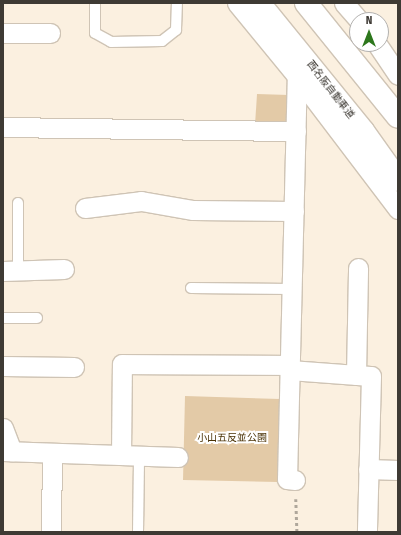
<!DOCTYPE html>
<html>
<head>
<meta charset="utf-8">
<style>
	body { margin:0 }
	#map { position:relative; width:401px; height:535px; overflow:hidden; background:#fbf0e0; font-family:"Fira Sans Condensed","Noto Sans JP",sans-serif }
	div>[style] { position:absolute }
	.green>* { inset:0; background:#e3caa7 }
	.path>* { height:2.5px; margin-top:-1.25px; transform-origin:0; background:repeating-linear-gradient(90deg,#afa79b 0 3px,transparent 0 6px) }
	.roads { filter:drop-shadow(1px 0 #cfc4b5) drop-shadow(-1px 0 #cfc4b5) drop-shadow(0 1px #cfc4b5) drop-shadow(0 -1px #cfc4b5) }
	.lane>* { height:10px; margin:-5px; padding:0 5px; transform-origin:5px; border-radius:5px; background:#fff }
	.street>* { height:19px; margin:-9.5px; padding:0 9.5px; transform-origin:9.5px; border-radius:9.5px; background:#fff }
	.highway>* { height:22px; margin:-11px; padding:0 11px; transform-origin:11px; border-radius:11px; background:#fff }
	span { translate:-50% -50%; white-space:nowrap; text-align:center; line-height:1.15; -webkit-text-stroke:4px #fff; paint-order:stroke }
	.street-label { font-size:10px; color:#3e3a34 }
	.park-label { font-size:10px; color:#493104 }
	.frame { position:absolute; inset:0; border:4px solid #3e3a34; pointer-events:none }
	.north { position:absolute; left:349px; top:12px; width:40px; height:40px; box-sizing:border-box; background:#fff; border:1px solid #b2b0ae; border-radius:50%; rotate:0deg; font-size:11px; font-weight:700; line-height:16px; text-align:center; color:#3e3a34 }
	.north::after { content:''; display:block; margin:auto; width:14px; height:18px; background:#2d771c; clip-path:polygon(50% 0,100% 100%,50% 72%,0 100%) }
</style>
</head>
<body>
<div id="map">
	<div class="green">
		<div style="clip-path:polygon(257px 94px,289px 95px,288px 119px,279px 126px,255px 125px)"></div>
		<div style="clip-path:polygon(185px 396px,280px 399px,278px 482px,183px 480px)"></div>
	</div>
	<div class="path">
		<div style="left:296px;top:499px;width:33px;rotate:88deg"></div>
	</div>
	<div class="roads">
		<div class="lane">
			<div style="left:95px;top:3px;width:30px;rotate:90deg"></div>
			<div style="left:95px;top:33px;width:18px;rotate:29deg"></div>
			<div style="left:111px;top:42px;width:51px;rotate:-1.1deg"></div>
			<div style="left:162px;top:41px;width:18px;rotate:-38deg"></div>
			<div style="left:176px;top:30px;width:27px;rotate:-88deg"></div>
			<div style="left:18px;top:203px;width:67px;rotate:90deg"></div>
			<div style="left:191px;top:288px;width:100px;rotate:0.6deg"></div>
			<div style="left:3px;top:318px;width:34px"></div>
			<div style="left:138px;top:532px;width:76px;rotate:-89.2deg"></div>
		</div>
		<div class="street">
			<div style="left:237px;top:3px;width:94px;rotate:50.6deg"></div>
			<div style="left:297px;top:76px;width:167px;rotate:52.8deg"></div>
			<div style="left:344px;top:3px;width:23px;rotate:49deg"></div>
			<div style="left:3px;top:33px;width:47px"></div>
			<div style="left:377px;top:44px;width:37px;rotate:56deg"></div>
			<div style="left:3px;top:127px;width:293px;rotate:0.8deg"></div>
			<div style="left:85px;top:208px;width:56px;rotate:-7.1deg"></div>
			<div style="left:141px;top:201px;width:53px;rotate:9.8deg"></div>
			<div style="left:193px;top:210px;width:101px;rotate:0.6deg"></div>
			<div style="left:3px;top:271px;width:61px;rotate:-1.9deg"></div>
			<div style="left:3px;top:366px;width:71px;rotate:0.8deg"></div>
			<div style="left:289px;top:370px;width:82px;rotate:4.2deg"></div>
			<div style="left:371px;top:376px;width:156px;rotate:91.5deg"></div>
			<div style="left:356px;top:375px;width:107px;rotate:-88.9deg"></div>
			<div style="left:3px;top:428px;width:25px;rotate:69deg"></div>
			<div style="left:3px;top:451px;width:175px;rotate:2deg"></div>
			<div style="left:121px;top:455px;width:91px;rotate:-89.4deg"></div>
			<div style="left:122px;top:364px;width:167px;rotate:0.3deg"></div>
			<div style="left:368px;top:469px;width:30px;rotate:2deg"></div>
			<div style="left:295px;top:480px;width:8px;rotate:-173deg"></div>
			<div style="left:287px;top:479px;width:403px;rotate:-88.6deg"></div>
			<div style="left:51px;top:532px;width:79px;rotate:-89.3deg"></div>
		</div>
		<div class="highway">
			<div style="left:259px;top:3px;width:165px;rotate:50.9deg"></div>
			<div style="left:363px;top:131px;width:60px;rotate:54.5deg"></div>
			<div style="left:306px;top:3px;width:146px;rotate:51.1deg"></div>
		</div>
	</div>
	<div class="street-label">
		<span style="left:330px;top:90px;rotate:52deg">西名阪自動車道</span>
	</div>
	<div class="park-label">
		<span style="left:232px;top:439px">小山五反並公園</span>
	</div>
	<div class="frame"></div>
	<div class="north">N</div>
</div>
</body>
</html>
